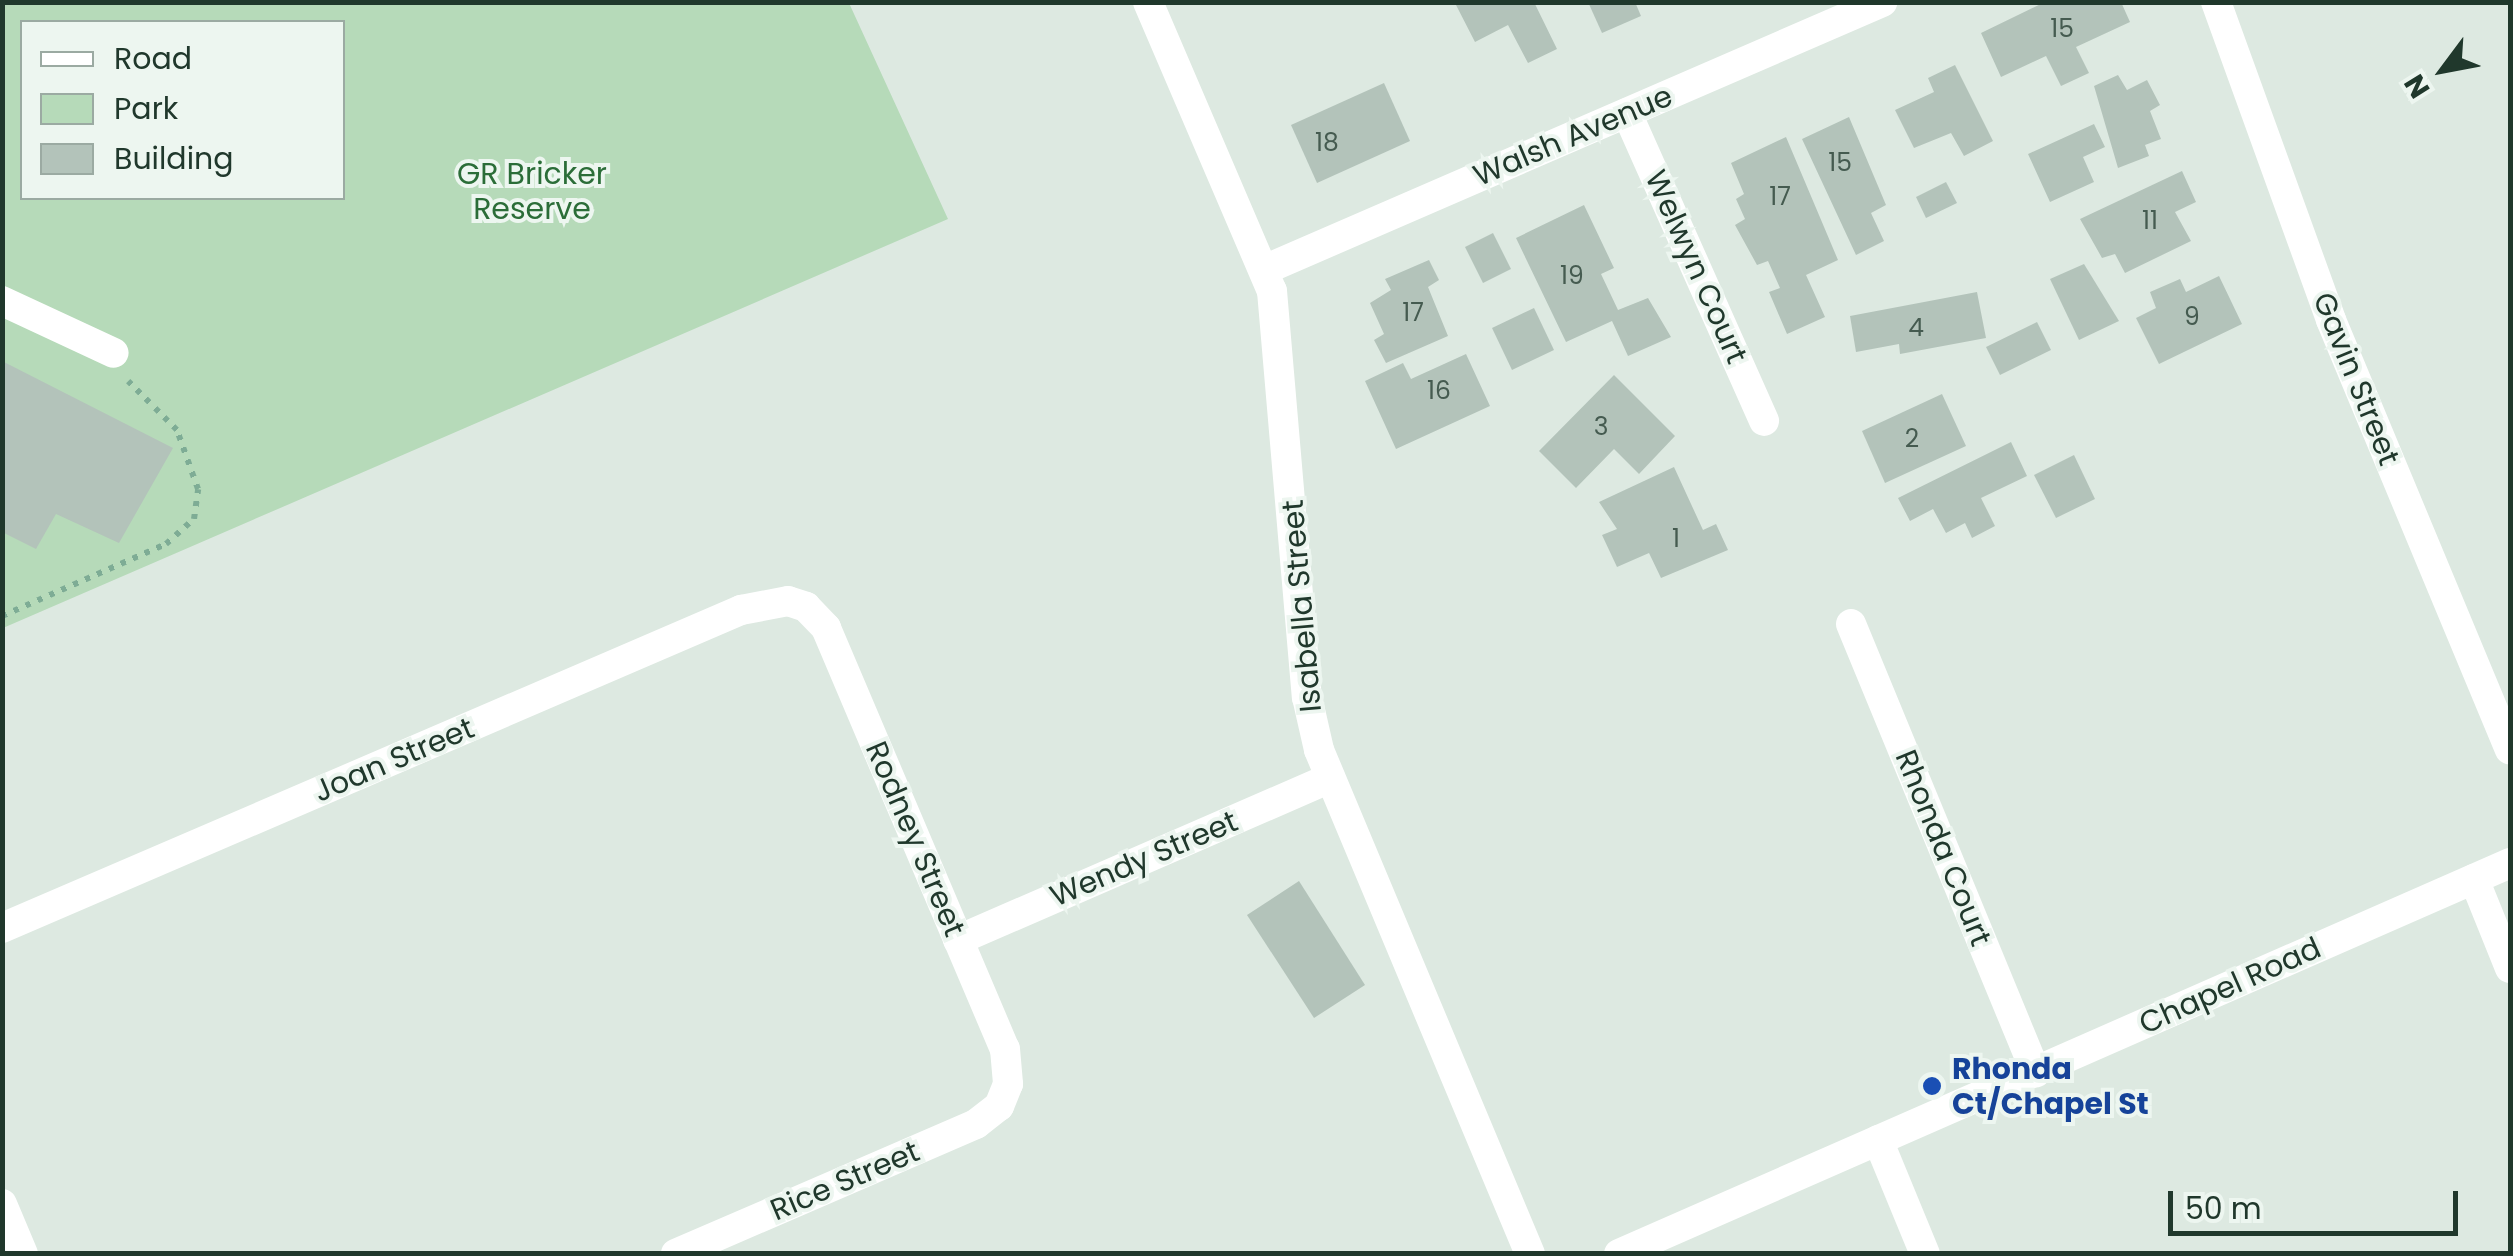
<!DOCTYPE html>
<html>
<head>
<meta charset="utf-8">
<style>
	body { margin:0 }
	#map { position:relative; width:2513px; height:1256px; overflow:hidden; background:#dde9e1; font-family:Poppins,sans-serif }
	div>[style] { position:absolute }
	.green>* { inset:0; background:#b6dab9 }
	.building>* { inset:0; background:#b3c3ba }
	.path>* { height:6px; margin-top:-3px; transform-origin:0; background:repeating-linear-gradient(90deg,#7eac95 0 5px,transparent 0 13px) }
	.minor>* { height:30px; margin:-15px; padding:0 15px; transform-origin:15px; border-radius:15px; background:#fff }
	.dots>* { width:28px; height:28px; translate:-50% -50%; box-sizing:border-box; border:5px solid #edf6f0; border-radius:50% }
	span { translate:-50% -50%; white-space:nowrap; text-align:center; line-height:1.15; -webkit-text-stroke:8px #edf6f0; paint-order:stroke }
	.number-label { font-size:25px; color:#455b50 }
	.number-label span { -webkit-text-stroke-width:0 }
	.street-label { font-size:30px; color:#20382c }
	.park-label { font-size:30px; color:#2b6d38 }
	.transit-label { font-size:30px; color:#164399; font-weight:700 }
	.left { translate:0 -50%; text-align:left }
	.frame { position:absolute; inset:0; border:5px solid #20382c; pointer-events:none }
	.legend { position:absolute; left:20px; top:20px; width:325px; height:180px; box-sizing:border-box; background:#edf6f0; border:2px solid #9baaa2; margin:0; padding:12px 18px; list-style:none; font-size:30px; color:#20382c }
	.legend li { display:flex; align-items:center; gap:20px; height:50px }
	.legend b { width:50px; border:2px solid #9baaa2 }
	.north { position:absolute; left:2393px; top:20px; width:100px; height:100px; -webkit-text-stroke:8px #edf6f0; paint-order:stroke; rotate:238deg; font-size:28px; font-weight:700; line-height:40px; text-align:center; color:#20382c }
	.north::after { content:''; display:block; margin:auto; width:35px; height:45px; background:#20382c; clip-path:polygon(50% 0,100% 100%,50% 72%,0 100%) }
	.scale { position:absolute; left:2168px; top:1191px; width:290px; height:45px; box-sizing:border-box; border:5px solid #20382c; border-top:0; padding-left:12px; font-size:30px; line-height:35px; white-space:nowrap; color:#20382c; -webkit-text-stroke:8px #edf6f0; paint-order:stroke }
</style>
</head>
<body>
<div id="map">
	<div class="green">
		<div style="clip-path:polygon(evenodd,2px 3px,849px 3px,948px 219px,3px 628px,2px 3px,22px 22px,342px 22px,342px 198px,22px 198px,22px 22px)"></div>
	</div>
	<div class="building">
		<div style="clip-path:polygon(1534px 2px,1557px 49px,1528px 63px,1508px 25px,1475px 42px,1456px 5px)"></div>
		<div style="clip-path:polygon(1588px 2px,1635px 2px,1641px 16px,1602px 33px)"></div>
		<div style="clip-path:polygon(2045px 2px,2121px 2px,2130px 22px,2076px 47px,2089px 73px,2061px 86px,2046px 56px,2001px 77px,1981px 33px)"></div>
		<div style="clip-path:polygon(1955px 65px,1993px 141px,1964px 156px,1951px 133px,1914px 148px,1895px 110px,1934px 92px,1928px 78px)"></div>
		<div style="clip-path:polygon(2118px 75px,2127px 90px,2147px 80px,2160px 105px,2150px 111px,2161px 139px,2145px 145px,2149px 156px,2118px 168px,2094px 86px)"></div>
		<div style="clip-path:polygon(1384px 83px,1410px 141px,1317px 183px,1291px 125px)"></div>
		<div style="clip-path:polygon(1849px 117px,1886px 205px,1871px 213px,1884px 241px,1856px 255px,1802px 139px)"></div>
		<div style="clip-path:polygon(2094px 124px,2105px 147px,2083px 157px,2094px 182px,2050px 202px,2028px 154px)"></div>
		<div style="clip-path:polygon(1786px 137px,1838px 260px,1806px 275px,1825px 317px,1787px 334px,1769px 292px,1780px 288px,1768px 261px,1757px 265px,1735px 225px,1745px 219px,1736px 199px,1744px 194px,1731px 163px)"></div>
		<div style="clip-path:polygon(2182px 171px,2196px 202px,2175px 212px,2191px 241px,2125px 273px,2115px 254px,2102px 258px,2080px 219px)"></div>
		<div style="clip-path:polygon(1946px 182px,1957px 203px,1926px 218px,1916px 197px)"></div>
		<div style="clip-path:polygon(1584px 205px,1614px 268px,1601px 274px,1618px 310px,1648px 298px,1671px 337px,1628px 356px,1612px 321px,1566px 342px,1516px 238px)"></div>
		<div style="clip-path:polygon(1493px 233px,1511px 269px,1483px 283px,1465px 247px)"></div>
		<div style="clip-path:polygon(1429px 260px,1439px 280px,1428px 287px,1448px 336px,1386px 363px,1374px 340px,1384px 334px,1370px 303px,1391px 290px,1385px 279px)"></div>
		<div style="clip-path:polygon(2084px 264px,2119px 321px,2079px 340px,2050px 279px)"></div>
		<div style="clip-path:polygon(2219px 276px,2242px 324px,2159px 364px,2136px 318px,2156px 308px,2150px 292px,2180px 279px,2186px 292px)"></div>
		<div style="clip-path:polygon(1977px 292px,1986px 338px,1900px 354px,1899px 344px,1856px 352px,1850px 316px)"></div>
		<div style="clip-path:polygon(1534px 308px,1554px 350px,1512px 370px,1492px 328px)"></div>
		<div style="clip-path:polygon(2037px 322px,2051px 350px,2000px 375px,1986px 347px)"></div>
		<div style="clip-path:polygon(1466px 354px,1490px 406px,1396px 449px,1365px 381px,1403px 363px,1411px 379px)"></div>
		<div style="clip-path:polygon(2px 361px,173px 448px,119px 543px,56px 514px,36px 549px,2px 532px)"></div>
		<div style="clip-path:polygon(1614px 375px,1675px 436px,1639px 474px,1614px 449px,1576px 488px,1539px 451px)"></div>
		<div style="clip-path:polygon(1942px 394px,1966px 446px,1885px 483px,1862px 431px)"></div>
		<div style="clip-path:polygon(2011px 442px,2027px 476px,1981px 498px,1995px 526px,1972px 538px,1965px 523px,1946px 533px,1933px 509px,1910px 521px,1898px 498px)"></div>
		<div style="clip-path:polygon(2074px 455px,2095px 499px,2056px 518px,2034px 475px)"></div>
		<div style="clip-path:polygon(1674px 467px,1703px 530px,1716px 524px,1728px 550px,1661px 578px,1649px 553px,1617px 567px,1602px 535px,1617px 529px,1599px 502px)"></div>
		<div style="clip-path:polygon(1299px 881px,1365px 985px,1314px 1018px,1247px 915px)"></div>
	</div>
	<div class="path">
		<div style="left:2px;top:616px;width:179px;rotate:-23.7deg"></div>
		<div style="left:166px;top:544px;width:38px;rotate:-42deg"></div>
		<div style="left:194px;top:519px;width:30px;rotate:-82deg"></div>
		<div style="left:198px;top:489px;width:63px;rotate:-109.6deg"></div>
		<div style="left:177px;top:430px;width:69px;rotate:-135deg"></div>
	</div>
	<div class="minor">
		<div style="left:1148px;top:2px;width:314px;rotate:66.8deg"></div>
		<div style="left:1272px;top:291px;width:408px;rotate:85.1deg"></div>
		<div style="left:1307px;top:697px;width:54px;rotate:77.2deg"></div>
		<div style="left:1319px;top:750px;width:546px;rotate:67.28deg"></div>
		<div style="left:2216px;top:2px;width:338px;rotate:70.1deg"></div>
		<div style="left:2331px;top:320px;width:465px;rotate:67.4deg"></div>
		<div style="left:1627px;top:113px;width:337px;rotate:66deg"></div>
		<div style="left:1264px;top:270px;width:674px;rotate:-23.44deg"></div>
		<div style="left:2px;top:301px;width:123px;rotate:24.9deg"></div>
		<div style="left:1851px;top:624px;width:485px;rotate:67.6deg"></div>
		<div style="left:2474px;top:879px;width:96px;rotate:68deg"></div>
		<div style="left:2px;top:928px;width:805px;rotate:-23.28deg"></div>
		<div style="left:741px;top:610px;width:48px;rotate:-10.8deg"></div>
		<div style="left:788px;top:601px;width:19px;rotate:18deg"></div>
		<div style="left:806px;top:607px;width:29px;rotate:46deg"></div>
		<div style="left:826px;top:628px;width:457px;rotate:67deg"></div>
		<div style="left:1005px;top:1049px;width:35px;rotate:85deg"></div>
		<div style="left:1008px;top:1084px;width:24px;rotate:112deg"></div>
		<div style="left:999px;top:1106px;width:29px;rotate:142deg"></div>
		<div style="left:976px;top:1124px;width:327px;rotate:156.6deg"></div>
		<div style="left:958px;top:940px;width:406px;rotate:-23.5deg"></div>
		<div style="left:1878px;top:1140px;width:123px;rotate:67.6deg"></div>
		<div style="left:2px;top:1204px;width:54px;rotate:67.2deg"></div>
		<div style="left:1619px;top:1254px;width:973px;rotate:-23.69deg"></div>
	</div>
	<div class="dots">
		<div style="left:1932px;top:1086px;background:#1a4fb4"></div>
	</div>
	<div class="number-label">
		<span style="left:2062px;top:29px">15</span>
		<span style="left:1327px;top:143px">18</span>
		<span style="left:1840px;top:163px">15</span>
		<span style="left:1780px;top:197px">17</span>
		<span style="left:2150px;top:221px">11</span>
		<span style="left:1572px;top:276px">19</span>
		<span style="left:1413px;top:313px">17</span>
		<span style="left:2192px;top:317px">9</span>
		<span style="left:1916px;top:328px">4</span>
		<span style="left:1439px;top:391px">16</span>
		<span style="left:1601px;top:427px">3</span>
		<span style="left:1912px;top:439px">2</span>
		<span style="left:1676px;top:539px">1</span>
	</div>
	<div class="street-label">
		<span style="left:1573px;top:136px;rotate:-23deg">Walsh Avenue</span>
		<span style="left:1696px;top:267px;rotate:66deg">Welwyn Court</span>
		<span style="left:2356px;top:379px;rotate:68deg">Gavin Street</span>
		<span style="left:1302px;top:606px;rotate:-95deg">Isabella Street</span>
		<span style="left:394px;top:760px;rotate:-23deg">Joan Street</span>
		<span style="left:915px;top:839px;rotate:67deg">Rodney Street</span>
		<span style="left:1943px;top:848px;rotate:68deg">Rhonda Court</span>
		<span style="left:1144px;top:859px;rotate:-23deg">Wendy Street</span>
		<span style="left:2230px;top:986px;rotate:-24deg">Chapel Road</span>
		<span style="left:845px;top:1181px;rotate:-23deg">Rice Street</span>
	</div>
	<div class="park-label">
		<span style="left:532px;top:191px">GR Bricker<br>Reserve</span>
	</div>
	<div class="transit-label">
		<span class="left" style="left:1952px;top:1086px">Rhonda<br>Ct/Chapel St</span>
	</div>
	<div class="frame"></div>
	<ul class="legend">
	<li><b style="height:12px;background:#fff"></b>Road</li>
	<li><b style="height:28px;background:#b6dab9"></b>Park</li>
	<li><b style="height:28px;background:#b3c3ba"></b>Building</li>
	</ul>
	<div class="north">N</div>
	<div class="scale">50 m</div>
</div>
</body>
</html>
